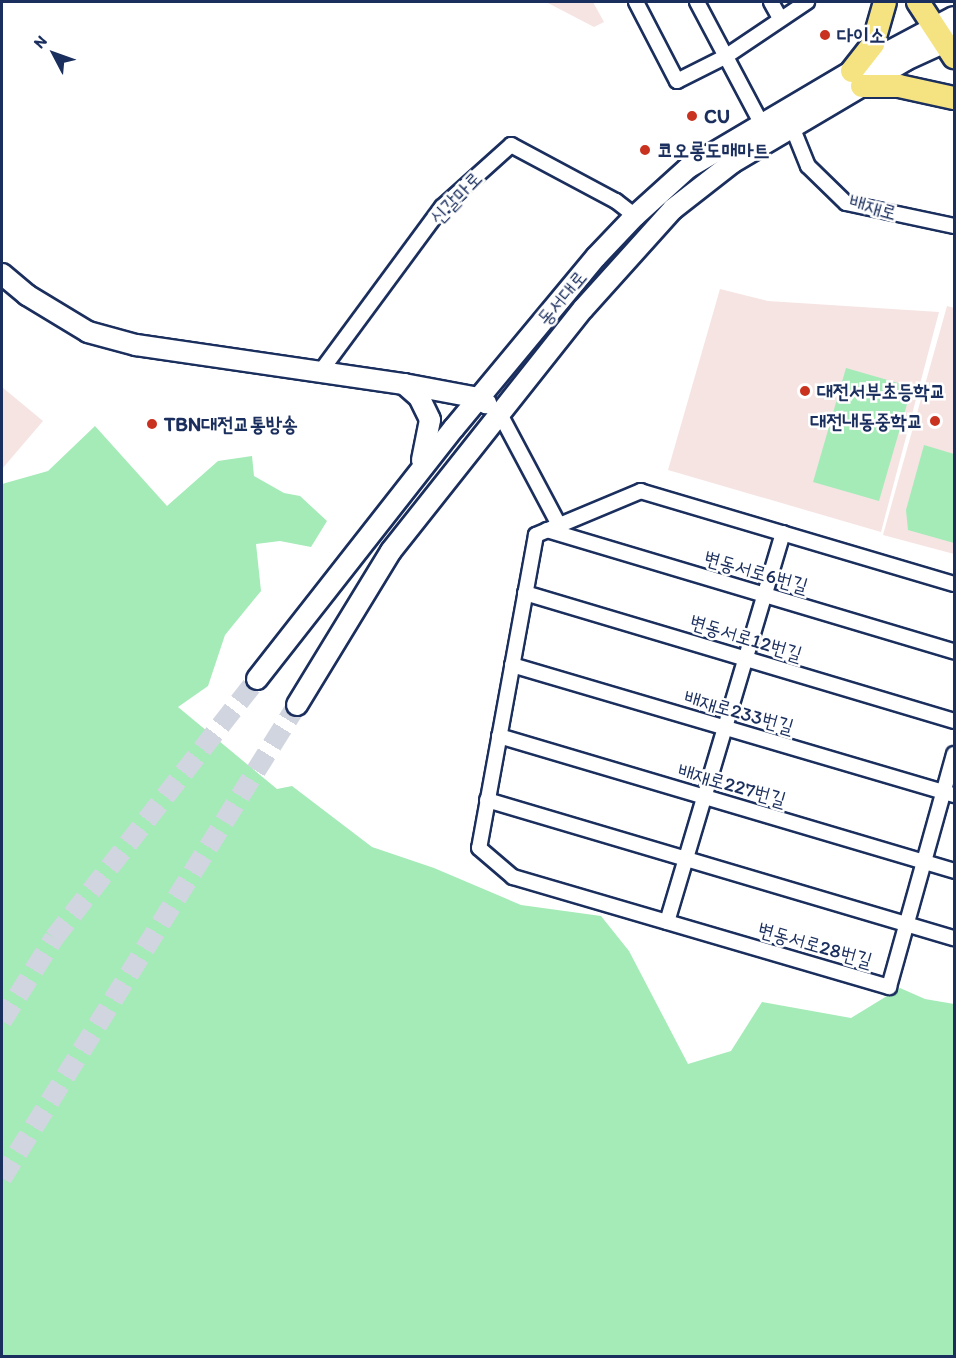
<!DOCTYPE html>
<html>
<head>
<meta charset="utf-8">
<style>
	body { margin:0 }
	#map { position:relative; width:956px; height:1358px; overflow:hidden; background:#fff; font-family:Itim,"Poor Story",sans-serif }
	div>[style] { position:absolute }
	.built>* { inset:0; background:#f6e4e3 }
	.green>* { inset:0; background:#a4ebb8 }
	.secondary-tunnel>* { height:20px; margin-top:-10px; transform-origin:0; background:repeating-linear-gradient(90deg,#d1d5df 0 20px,transparent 0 30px) }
	.roads { filter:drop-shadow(2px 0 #1b2f5e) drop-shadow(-2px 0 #1b2f5e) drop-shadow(0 2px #1b2f5e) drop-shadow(0 -2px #1b2f5e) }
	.street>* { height:14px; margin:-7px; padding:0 7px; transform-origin:7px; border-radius:7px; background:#fff }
	.secondary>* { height:20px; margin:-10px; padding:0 10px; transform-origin:10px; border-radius:10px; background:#fff }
	.primary>* { height:22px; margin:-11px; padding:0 11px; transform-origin:11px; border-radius:11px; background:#f5e382 }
	.dots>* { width:16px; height:16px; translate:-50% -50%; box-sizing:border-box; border:3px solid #fff; border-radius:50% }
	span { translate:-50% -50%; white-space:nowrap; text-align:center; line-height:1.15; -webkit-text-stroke:5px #fff; paint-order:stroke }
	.poi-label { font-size:20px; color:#1b2f5e; font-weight:700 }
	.left { translate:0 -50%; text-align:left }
	.right { translate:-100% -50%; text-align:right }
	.street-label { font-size:20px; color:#1b2f5e }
	.frame { position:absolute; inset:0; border:3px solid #1b2f5e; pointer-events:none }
	.north { position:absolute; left:24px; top:24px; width:60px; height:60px; -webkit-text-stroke:4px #fff; paint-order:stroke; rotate:311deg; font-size:16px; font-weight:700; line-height:24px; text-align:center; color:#1b2f5e }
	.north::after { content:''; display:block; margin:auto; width:21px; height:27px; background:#1b2f5e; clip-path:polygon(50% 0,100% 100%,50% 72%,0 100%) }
</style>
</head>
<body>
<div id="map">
	<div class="built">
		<div style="clip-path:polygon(546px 2px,593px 2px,604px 22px,594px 27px)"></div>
		<div style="clip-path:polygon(720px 289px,768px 301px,939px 312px,881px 532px,668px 470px)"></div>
		<div style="clip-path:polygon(947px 306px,954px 308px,954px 554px,883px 535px)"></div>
		<div style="clip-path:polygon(2px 387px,43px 421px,2px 469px)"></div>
	</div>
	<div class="green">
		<div style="clip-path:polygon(846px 368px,912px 387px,879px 501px,813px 482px)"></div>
		<div style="clip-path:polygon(95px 426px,167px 506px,218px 461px,252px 456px,254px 476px,284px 493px,300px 496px,327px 521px,311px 547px,280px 541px,256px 544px,261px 591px,225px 635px,208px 686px,178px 707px,277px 789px,292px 786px,372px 847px,434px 868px,521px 905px,601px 916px,629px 951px,688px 1064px,731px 1051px,762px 1002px,851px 1018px,900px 988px,925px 999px,954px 1004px,954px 1356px,2px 1356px,2px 484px,48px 471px)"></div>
		<div style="clip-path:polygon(924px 445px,954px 454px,954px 543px,908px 530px,906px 510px)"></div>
	</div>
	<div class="secondary-tunnel">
		<div style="left:2px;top:1021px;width:98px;rotate:-57.9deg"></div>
		<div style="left:54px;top:938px;width:329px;rotate:-51.9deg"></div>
		<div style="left:2px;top:1178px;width:557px;rotate:-58.05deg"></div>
	</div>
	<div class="roads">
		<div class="street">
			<div style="left:636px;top:2px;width:89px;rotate:62.6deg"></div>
			<div style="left:677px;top:81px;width:54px;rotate:-26.6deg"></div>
			<div style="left:725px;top:57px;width:99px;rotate:-33.9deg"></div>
			<div style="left:697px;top:2px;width:137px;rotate:62.1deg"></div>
			<div style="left:771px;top:2px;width:18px;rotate:61deg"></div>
			<div style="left:793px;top:129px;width:40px;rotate:68deg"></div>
			<div style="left:808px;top:166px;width:53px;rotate:44.2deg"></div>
			<div style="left:846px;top:203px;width:110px;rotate:12deg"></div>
			<div style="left:321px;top:371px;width:204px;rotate:-53.6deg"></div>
			<div style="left:442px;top:207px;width:93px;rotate:-41.9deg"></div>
			<div style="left:511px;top:145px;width:119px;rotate:28.1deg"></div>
			<div style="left:616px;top:201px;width:24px;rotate:38deg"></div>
			<div style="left:500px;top:414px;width:126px;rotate:62deg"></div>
			<div style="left:547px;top:530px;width:425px;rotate:16.6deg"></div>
			<div style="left:954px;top:584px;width:327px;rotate:-163.5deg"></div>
			<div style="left:641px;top:491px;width:114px;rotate:157.3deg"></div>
			<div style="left:536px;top:535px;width:318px;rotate:100.3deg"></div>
			<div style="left:479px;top:848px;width:45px;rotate:40.5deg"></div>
			<div style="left:513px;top:877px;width:392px;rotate:16.3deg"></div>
			<div style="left:889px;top:987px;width:242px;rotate:-74.4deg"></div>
			<div style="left:525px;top:593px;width:448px;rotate:16.6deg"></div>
			<div style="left:512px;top:665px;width:461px;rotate:16.4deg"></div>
			<div style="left:499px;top:736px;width:475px;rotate:16.5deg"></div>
			<div style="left:487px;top:800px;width:487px;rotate:16.5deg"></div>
			<div style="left:667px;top:922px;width:406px;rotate:-73.4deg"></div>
		</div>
		<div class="secondary">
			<div style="left:2px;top:274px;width:33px;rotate:40deg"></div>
			<div style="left:27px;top:295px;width:71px;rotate:31.2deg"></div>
			<div style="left:88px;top:332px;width:50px;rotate:15.2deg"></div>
			<div style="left:136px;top:345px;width:271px;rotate:8.3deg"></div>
			<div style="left:404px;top:384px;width:76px;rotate:10.6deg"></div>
			<div style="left:479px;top:398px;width:9px;rotate:36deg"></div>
			<div style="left:404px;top:384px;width:20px;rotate:41deg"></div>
			<div style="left:419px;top:397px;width:25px;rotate:64deg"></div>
			<div style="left:430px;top:420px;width:41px;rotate:101.3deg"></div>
			<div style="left:257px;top:679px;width:319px;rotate:-51.9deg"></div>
			<div style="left:454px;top:428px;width:222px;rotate:-50.3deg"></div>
			<div style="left:596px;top:257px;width:57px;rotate:-46.4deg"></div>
			<div style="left:635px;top:216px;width:72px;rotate:-42.2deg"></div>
			<div style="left:688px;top:168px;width:191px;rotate:-30.6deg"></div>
			<div style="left:852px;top:71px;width:115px;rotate:-27.9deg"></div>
			<div style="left:297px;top:705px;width:180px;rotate:-58.6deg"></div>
			<div style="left:391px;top:551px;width:309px;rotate:-51.6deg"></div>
			<div style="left:583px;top:309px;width:135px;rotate:-48deg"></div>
			<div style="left:673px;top:209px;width:75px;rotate:-37.9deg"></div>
			<div style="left:732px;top:163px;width:202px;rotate:-30.6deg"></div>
			<div style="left:906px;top:60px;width:53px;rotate:-24.6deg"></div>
		</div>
		<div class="primary">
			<div style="left:918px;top:2px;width:66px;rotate:56.8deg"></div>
			<div style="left:852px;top:71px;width:34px;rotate:-52deg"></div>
			<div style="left:873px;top:44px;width:44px;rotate:-74.1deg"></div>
			<div style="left:862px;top:86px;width:37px"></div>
			<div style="left:899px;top:86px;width:56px;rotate:12.3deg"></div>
		</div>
	</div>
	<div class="dots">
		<div style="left:825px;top:35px;background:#c8321e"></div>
		<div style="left:692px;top:116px;background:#c8321e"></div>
		<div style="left:645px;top:150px;background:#c8321e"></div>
		<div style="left:805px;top:391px;background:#c8321e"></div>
		<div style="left:935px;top:421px;background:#c8321e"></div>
		<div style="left:152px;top:424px;background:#c8321e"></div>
	</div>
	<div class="poi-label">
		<span class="left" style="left:837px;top:35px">다이소</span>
		<span class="left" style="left:704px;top:116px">CU</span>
		<span class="left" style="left:657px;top:150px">코오롱도매마트</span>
		<span class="left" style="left:817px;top:391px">대전서부초등학교</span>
		<span class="right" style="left:923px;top:421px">대전내동중학교</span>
		<span class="left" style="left:164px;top:424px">TBN대전교통방송</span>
	</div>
	<div class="street-label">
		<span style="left:456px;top:198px;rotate:-46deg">신갈마로</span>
		<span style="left:873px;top:207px;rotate:16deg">배재로</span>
		<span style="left:562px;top:298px;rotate:-50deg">동서대로</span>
		<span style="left:756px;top:572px;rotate:16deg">변동서로6번길</span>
		<span style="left:746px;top:638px;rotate:17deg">변동서로12번길</span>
		<span style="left:739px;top:712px;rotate:16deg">배재로233번길</span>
		<span style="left:732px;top:785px;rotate:16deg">배재로227번길</span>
		<span style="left:815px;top:945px;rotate:16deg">변동서로28번길</span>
	</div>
	<div class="frame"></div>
	<div class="north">N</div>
</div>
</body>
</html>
